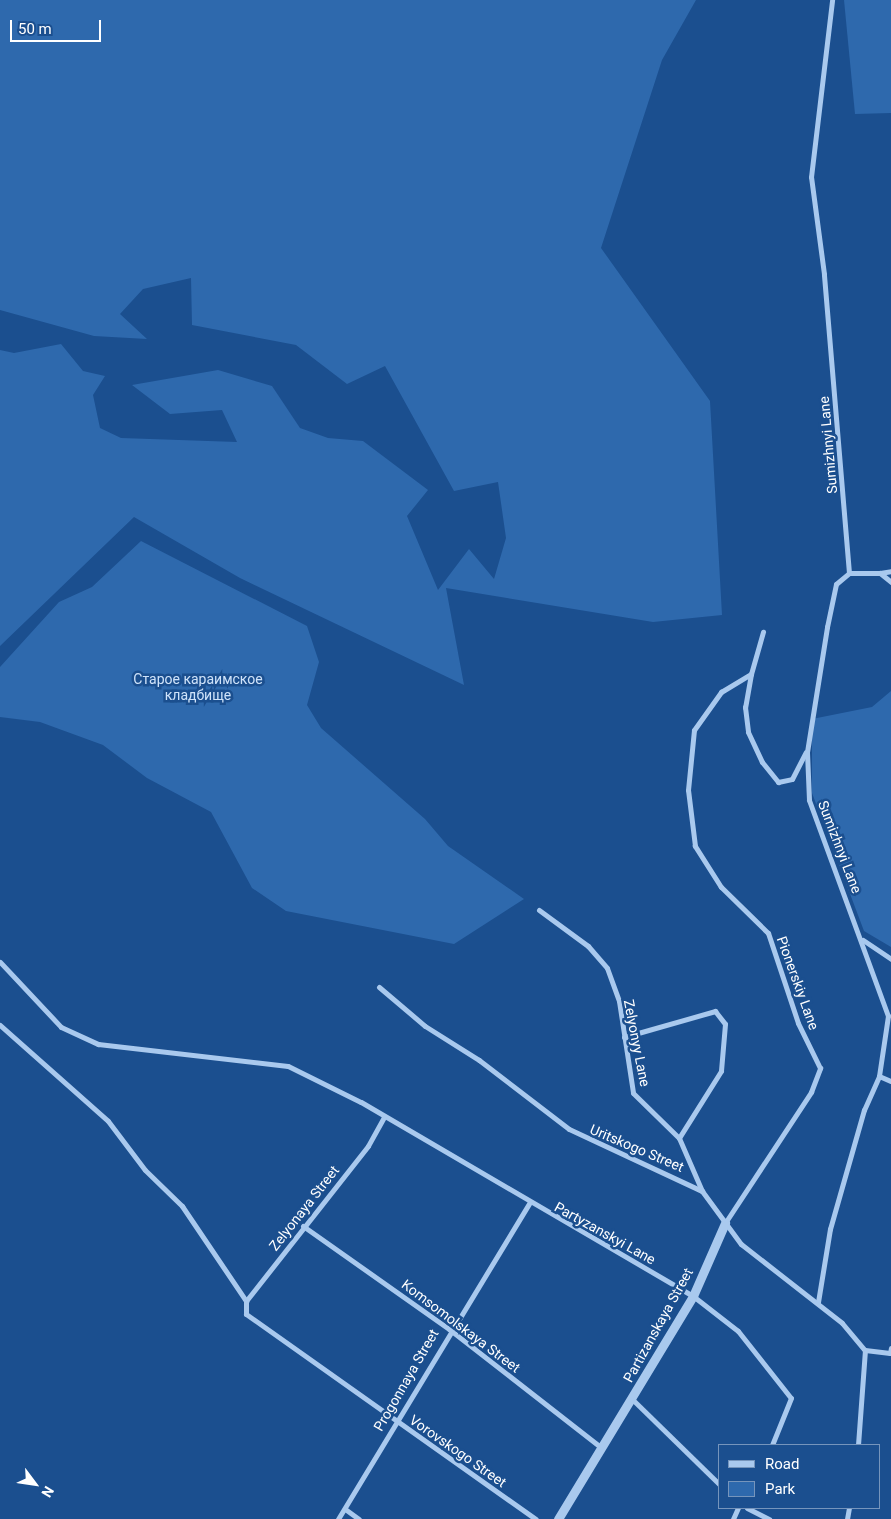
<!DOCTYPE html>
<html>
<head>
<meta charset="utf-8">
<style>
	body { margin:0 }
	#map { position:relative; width:891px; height:1519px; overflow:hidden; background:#1b4f8f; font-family:Roboto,sans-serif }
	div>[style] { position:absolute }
	.green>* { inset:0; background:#2e69ad }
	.minor>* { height:5px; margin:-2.5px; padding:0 2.5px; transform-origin:2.5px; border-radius:2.5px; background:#a9c9ee }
	.tertiary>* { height:9px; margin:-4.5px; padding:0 4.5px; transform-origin:4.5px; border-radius:4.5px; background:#a9c9ee }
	span { translate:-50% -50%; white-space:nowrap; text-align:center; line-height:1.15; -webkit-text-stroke:5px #1b4f8f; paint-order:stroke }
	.street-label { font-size:14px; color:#fff }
	.park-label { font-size:14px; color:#cfe3fa }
	.legend { position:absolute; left:718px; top:1444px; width:162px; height:65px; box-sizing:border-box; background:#1b4f8f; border:1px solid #7695bc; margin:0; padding:6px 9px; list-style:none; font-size:15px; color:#fff }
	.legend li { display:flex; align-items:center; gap:10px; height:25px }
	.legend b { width:25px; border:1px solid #7695bc }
	.north { position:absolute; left:10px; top:1459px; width:50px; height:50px; -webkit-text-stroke:4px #1b4f8f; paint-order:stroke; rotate:121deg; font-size:14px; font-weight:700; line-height:20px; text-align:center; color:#fff }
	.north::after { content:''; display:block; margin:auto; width:18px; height:22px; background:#fff; clip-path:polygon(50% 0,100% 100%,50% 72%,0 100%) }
	.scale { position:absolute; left:10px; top:20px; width:91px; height:22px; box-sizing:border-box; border:2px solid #fff; border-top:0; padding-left:6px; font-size:15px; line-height:18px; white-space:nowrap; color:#fff; -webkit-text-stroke:4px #1b4f8f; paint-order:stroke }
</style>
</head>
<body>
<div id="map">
	<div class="green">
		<div style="clip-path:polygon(0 0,696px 0,662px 60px,601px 248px,710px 401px,722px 615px,653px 622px,446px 588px,464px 685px,240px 578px,134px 517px,0 646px,0 350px,14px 353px,61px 344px,83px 371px,105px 376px,93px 395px,100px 428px,121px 438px,237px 442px,222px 410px,170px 414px,132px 385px,218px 370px,272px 386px,300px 428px,328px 438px,363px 441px,428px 490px,407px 516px,438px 590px,469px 549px,494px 579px,506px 538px,498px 482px,454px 491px,385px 366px,347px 384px,296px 345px,192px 325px,191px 278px,143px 289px,120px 314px,147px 339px,94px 336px,0 310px)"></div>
		<div style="clip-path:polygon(844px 0,891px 0,891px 113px,855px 114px)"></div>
		<div style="clip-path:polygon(141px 541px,307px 626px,319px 662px,307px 705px,321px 728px,425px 819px,448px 846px,524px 899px,454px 944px,286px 911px,252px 888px,211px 812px,147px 778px,103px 745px,40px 722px,0 717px,0 667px,59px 602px,92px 587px)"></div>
		<div style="clip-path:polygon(891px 691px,891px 947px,864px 931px,812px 793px,812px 719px,872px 707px)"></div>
	</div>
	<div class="minor">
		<div style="left:849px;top:573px;width:31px"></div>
		<div style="left:880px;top:573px;width:14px;rotate:39deg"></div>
		<div style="left:880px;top:573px;width:11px;rotate:-10deg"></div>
		<div style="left:751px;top:674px;width:34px;rotate:100deg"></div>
		<div style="left:745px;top:707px;width:25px;rotate:83deg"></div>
		<div style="left:748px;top:732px;width:33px;rotate:65deg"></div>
		<div style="left:762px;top:762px;width:26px;rotate:51deg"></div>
		<div style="left:778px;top:782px;width:14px;rotate:-12deg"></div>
		<div style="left:792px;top:779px;width:30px;rotate:-63deg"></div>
		<div style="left:539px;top:910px;width:61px;rotate:36.3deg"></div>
		<div style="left:588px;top:946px;width:29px;rotate:49deg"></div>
		<div style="left:607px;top:968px;width:35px;rotate:70deg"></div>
		<div style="left:619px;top:1001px;width:93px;rotate:81.3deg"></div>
		<div style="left:633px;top:1093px;width:64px;rotate:44.4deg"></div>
		<div style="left:679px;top:1138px;width:58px;rotate:66.5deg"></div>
		<div style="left:863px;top:940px;width:34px;rotate:34deg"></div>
		<div style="left:0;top:962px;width:89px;rotate:46.8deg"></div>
		<div style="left:61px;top:1027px;width:41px;rotate:24.7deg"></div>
		<div style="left:98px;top:1044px;width:191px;rotate:6.6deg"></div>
		<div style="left:288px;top:1066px;width:81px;rotate:26.3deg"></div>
		<div style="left:361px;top:1102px;width:385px;rotate:30.3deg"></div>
		<div style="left:693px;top:1296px;width:57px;rotate:37.9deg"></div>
		<div style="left:738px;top:1331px;width:85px;rotate:51.7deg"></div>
		<div style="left:791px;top:1398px;width:51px;rotate:112deg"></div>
		<div style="left:379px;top:987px;width:60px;rotate:40.3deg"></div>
		<div style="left:425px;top:1026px;width:64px;rotate:32.2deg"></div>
		<div style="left:479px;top:1060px;width:113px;rotate:37.5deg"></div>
		<div style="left:569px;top:1129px;width:147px;rotate:25deg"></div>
		<div style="left:702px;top:1191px;width:66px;rotate:53.7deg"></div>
		<div style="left:741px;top:1244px;width:128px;rotate:38deg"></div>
		<div style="left:842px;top:1323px;width:35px;rotate:50deg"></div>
		<div style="left:0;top:1025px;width:144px;rotate:41.6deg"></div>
		<div style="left:108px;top:1121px;width:61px;rotate:52.9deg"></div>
		<div style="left:145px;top:1170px;width:52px;rotate:44.2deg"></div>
		<div style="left:182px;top:1206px;width:115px;rotate:56deg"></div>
		<div style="left:624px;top:1037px;width:95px;rotate:-15.9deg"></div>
		<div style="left:715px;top:1011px;width:16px;rotate:52deg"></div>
		<div style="left:725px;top:1024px;width:47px;rotate:94.9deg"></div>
		<div style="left:721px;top:1071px;width:79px;rotate:122.1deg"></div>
		<div style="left:879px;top:1076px;width:13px;rotate:23deg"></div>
		<div style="left:384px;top:1117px;width:33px;rotate:119deg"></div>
		<div style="left:368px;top:1146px;width:197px;rotate:128.2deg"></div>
		<div style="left:246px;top:1301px;width:13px;rotate:90deg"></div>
		<div style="left:246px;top:1314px;width:355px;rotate:35.3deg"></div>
		<div style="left:725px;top:1223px;width:157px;rotate:-56.7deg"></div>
		<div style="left:811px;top:1092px;width:26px;rotate:-69deg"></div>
		<div style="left:820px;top:1068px;width:50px;rotate:-116.1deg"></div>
		<div style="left:798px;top:1023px;width:95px;rotate:-108.4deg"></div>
		<div style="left:768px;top:933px;width:66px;rotate:-135.6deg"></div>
		<div style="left:721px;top:887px;width:49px;rotate:-122.4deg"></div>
		<div style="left:695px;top:846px;width:56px;rotate:-97.1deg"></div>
		<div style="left:688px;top:790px;width:60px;rotate:-84.3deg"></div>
		<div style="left:694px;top:730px;width:47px;rotate:-54.6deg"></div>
		<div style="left:721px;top:692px;width:35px;rotate:-31deg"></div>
		<div style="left:751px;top:674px;width:44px;rotate:-74.1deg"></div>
		<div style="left:303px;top:1226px;width:179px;rotate:35.2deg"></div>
		<div style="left:449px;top:1329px;width:194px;rotate:37.9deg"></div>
		<div style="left:818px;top:1302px;width:74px;rotate:-80.7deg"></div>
		<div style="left:830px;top:1229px;width:124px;rotate:-74.1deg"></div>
		<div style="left:864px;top:1110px;width:37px;rotate:-66deg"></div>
		<div style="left:879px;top:1076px;width:61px;rotate:-81.5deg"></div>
		<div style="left:888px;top:1016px;width:230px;rotate:-110.1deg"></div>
		<div style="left:809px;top:800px;width:48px;rotate:-92.4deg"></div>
		<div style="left:807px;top:752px;width:127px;rotate:-80.9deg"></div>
		<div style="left:827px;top:627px;width:44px;rotate:-78.2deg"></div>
		<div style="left:836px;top:584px;width:17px;rotate:-40deg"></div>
		<div style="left:849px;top:573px;width:300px;rotate:-94.8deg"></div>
		<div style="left:824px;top:274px;width:98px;rotate:-97.6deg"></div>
		<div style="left:811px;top:177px;width:178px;rotate:-83.2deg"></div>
		<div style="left:865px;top:1350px;width:25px;rotate:7deg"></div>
		<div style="left:890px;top:1353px;width:5px;rotate:-79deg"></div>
		<div style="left:633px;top:1400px;width:122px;rotate:44.3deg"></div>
		<div style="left:858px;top:1445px;width:95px;rotate:-85.8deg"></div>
		<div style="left:747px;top:1508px;width:25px;rotate:27deg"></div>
		<div style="left:345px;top:1509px;width:17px;rotate:36deg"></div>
		<div style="left:338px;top:1519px;width:369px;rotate:-58.8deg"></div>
		<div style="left:733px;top:1519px;width:12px;rotate:-66deg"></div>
		<div style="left:847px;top:1519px;width:11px;rotate:-80deg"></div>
	</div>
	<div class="tertiary">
		<div style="left:558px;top:1519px;width:261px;rotate:-58.8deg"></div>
		<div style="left:693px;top:1296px;width:80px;rotate:-66.3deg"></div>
	</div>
	<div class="street-label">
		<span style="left:828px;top:445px;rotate:-95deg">Sumizhnyi Lane</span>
		<span style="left:840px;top:847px;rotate:69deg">Sumizhnyi Lane</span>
		<span style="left:798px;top:983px;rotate:70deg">Pionerskiy Lane</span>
		<span style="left:637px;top:1043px;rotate:79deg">Zelyonyy Lane</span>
		<span style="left:637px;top:1148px;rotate:23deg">Uritskogo Street</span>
		<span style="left:304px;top:1208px;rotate:-52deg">Zelyonaya Street</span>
		<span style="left:605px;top:1233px;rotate:29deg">Partyzanskyi Lane</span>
		<span style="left:658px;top:1325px;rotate:-61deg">Partizanskaya Street</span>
		<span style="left:461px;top:1326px;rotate:37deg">Komsomolskaya Street</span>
		<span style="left:406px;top:1380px;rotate:-60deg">Progonnaya Street</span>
		<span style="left:458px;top:1451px;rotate:35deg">Vorovskogo Street</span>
	</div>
	<div class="park-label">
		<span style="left:198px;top:687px">Старое караимское<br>кладбище</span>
	</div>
	<ul class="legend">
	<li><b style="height:6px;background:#a9c9ee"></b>Road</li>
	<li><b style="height:14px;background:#2e69ad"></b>Park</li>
	</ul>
	<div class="north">N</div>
	<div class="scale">50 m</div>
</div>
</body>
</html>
